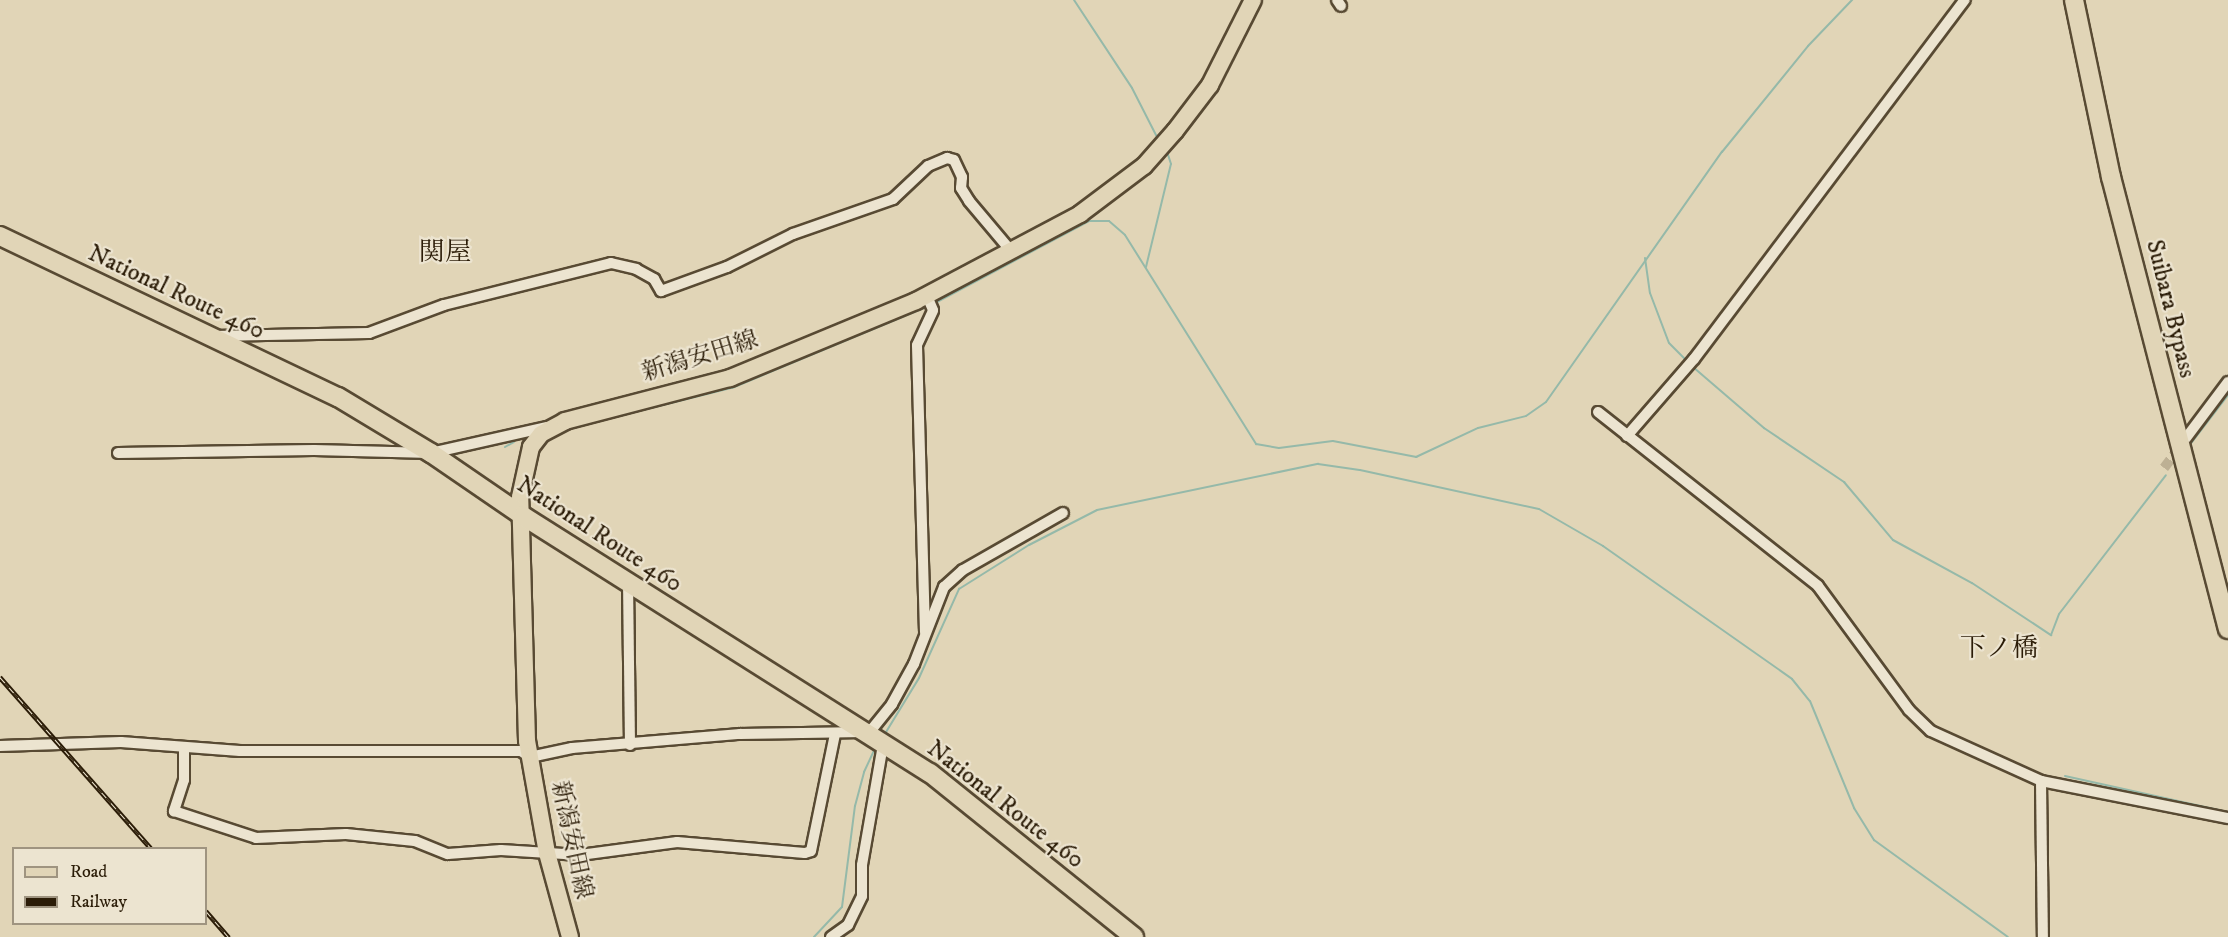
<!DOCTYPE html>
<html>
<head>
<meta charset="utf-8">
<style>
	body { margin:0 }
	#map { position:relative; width:2228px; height:937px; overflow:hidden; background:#e1d5b7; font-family:"IM FELL DW Pica","Noto Serif JP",serif }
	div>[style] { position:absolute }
	.stream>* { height:2px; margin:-1px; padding:0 1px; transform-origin:1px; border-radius:1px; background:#95b9a9 }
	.minor-tunnel>* { height:10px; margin-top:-5px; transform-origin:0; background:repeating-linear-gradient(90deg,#bdb094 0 10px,transparent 0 15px) }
	.roads { filter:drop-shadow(2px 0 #584a33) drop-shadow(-2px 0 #584a33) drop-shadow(0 2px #584a33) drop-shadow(0 -2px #584a33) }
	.minor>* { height:10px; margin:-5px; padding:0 5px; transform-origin:5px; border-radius:5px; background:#ece4d0 }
	.primary>* { height:16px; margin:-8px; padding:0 8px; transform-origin:8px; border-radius:8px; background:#e1d5b7 }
	.trunk>* { height:18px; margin:-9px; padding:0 9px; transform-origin:9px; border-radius:9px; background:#e1d5b7 }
	.rail>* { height:4.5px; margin-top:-2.25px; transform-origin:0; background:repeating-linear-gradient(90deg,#ece4d0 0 7px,#2b1c07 0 14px); box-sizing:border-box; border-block:2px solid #2b1c07 }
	span { translate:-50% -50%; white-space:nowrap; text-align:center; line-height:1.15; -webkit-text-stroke:4.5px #ece4d0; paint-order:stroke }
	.street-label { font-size:24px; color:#2b1c07 }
	.neighbourhood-label { font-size:26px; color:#2b1c07 }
	.legend { position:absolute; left:12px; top:847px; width:195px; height:78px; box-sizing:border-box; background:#ece4d0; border:2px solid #9f9480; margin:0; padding:8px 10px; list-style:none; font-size:18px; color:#2b1c07 }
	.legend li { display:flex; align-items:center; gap:12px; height:30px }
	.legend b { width:30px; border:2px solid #9f9480 }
</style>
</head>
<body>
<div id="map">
	<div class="stream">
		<div style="left:1074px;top:0;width:105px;rotate:56.6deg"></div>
		<div style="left:1132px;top:88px;width:57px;rotate:63deg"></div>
		<div style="left:1645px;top:258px;width:35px;rotate:82deg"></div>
		<div style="left:1650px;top:293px;width:53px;rotate:69.2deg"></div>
		<div style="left:1669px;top:343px;width:25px;rotate:45deg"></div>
		<div style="left:1146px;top:267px;width:106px;rotate:-76.4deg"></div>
		<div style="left:1171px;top:164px;width:13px;rotate:-108deg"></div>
		<div style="left:935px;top:303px;width:174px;rotate:-28deg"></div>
		<div style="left:1089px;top:221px;width:20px"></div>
		<div style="left:1109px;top:221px;width:21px;rotate:41deg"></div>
		<div style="left:1125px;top:235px;width:247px;rotate:57.9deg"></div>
		<div style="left:1256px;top:444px;width:23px;rotate:10deg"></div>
		<div style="left:1279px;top:448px;width:54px;rotate:-7.4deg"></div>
		<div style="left:1333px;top:441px;width:85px;rotate:10.9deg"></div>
		<div style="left:1416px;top:457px;width:68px;rotate:-25.1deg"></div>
		<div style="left:1478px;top:428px;width:49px;rotate:-14deg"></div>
		<div style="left:1526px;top:416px;width:24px;rotate:-35deg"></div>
		<div style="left:1546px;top:402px;width:306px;rotate:-54.9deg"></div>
		<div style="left:1722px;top:152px;width:136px;rotate:-50.9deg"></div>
		<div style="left:1808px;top:46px;width:64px;rotate:-46.3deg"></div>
		<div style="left:1693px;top:367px;width:94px;rotate:40.7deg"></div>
		<div style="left:1764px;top:428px;width:97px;rotate:34deg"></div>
		<div style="left:1844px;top:482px;width:76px;rotate:49.8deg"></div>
		<div style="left:1893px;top:540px;width:90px;rotate:28.6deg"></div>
		<div style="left:1972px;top:583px;width:95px;rotate:33.4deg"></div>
		<div style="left:2051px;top:635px;width:22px;rotate:-69deg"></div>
		<div style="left:2059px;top:614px;width:175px;rotate:-52.4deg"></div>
		<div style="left:567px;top:429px;width:170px;rotate:-14deg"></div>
		<div style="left:732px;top:388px;width:211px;rotate:-22.6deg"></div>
		<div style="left:2189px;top:446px;width:64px;rotate:-52.6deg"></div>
		<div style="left:505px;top:447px;width:10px;rotate:-29deg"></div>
		<div style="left:883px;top:737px;width:69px;rotate:-58.6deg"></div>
		<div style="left:919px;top:678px;width:98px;rotate:-65.8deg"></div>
		<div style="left:959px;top:589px;width:83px;rotate:-32.2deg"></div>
		<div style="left:1029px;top:545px;width:76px;rotate:-27.2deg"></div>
		<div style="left:1097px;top:510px;width:226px;rotate:-11.8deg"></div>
		<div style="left:1318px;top:464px;width:42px;rotate:8.1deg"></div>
		<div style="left:1360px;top:470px;width:183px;rotate:12.3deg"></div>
		<div style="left:1539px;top:509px;width:74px;rotate:30deg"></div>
		<div style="left:1603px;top:546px;width:231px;rotate:35.1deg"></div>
		<div style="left:1792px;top:679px;width:28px;rotate:51deg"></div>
		<div style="left:1810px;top:701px;width:116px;rotate:67.6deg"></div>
		<div style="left:1854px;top:808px;width:38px;rotate:58deg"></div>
		<div style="left:1874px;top:840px;width:165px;rotate:35.9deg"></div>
		<div style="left:2065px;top:776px;width:167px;rotate:12.5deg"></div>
		<div style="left:814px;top:937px;width:41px;rotate:-47deg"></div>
		<div style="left:842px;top:907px;width:102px;rotate:-82.7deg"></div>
		<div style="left:855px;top:806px;width:35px;rotate:-75deg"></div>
		<div style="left:864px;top:772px;width:26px;rotate:-65deg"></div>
	</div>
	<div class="minor-tunnel">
		<div style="left:2164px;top:468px;width:30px;rotate:-53deg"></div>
	</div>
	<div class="roads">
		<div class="minor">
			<div style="left:1337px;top:0;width:7px;rotate:56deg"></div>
			<div style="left:215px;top:336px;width:154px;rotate:-1.1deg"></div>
			<div style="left:369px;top:333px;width:80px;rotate:-20.5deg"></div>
			<div style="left:444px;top:305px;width:172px;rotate:-14.1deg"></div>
			<div style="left:611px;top:263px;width:26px;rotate:13deg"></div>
			<div style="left:636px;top:269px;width:21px;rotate:29deg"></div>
			<div style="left:654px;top:279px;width:14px;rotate:60deg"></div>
			<div style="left:661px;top:291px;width:70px;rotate:-20deg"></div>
			<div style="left:727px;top:267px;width:74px;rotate:-26.6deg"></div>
			<div style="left:793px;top:234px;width:106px;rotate:-19.3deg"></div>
			<div style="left:893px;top:199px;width:48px;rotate:-43.3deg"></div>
			<div style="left:928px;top:166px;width:21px;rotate:-23deg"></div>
			<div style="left:947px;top:158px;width:7px;rotate:16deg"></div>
			<div style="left:954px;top:160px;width:19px;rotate:65deg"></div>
			<div style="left:962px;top:177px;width:11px;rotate:95deg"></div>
			<div style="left:961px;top:188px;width:15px;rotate:58deg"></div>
			<div style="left:969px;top:201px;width:67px;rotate:49.9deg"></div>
			<div style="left:1598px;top:412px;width:280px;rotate:38.3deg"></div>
			<div style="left:1818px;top:586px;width:154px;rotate:53.7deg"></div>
			<div style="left:1909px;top:710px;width:30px;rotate:44deg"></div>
			<div style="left:1931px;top:731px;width:121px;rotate:24.4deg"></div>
			<div style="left:2041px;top:781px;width:191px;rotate:11.2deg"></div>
			<div style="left:1627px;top:436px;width:102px;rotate:-49deg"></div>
			<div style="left:1694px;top:359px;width:450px;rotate:-53deg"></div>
			<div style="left:2186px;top:438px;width:70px;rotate:-53.1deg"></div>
			<div style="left:118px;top:453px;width:196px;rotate:-0.9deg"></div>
			<div style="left:314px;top:450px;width:117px;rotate:1.5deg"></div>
			<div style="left:431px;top:453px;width:118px;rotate:-12.7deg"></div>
			<div style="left:628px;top:581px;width:164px;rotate:89.3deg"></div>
			<div style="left:925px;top:632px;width:287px;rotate:-91.6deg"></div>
			<div style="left:917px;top:345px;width:38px;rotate:-65deg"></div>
			<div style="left:933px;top:310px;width:15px;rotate:-113deg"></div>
			<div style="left:0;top:746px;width:121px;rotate:-1.9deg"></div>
			<div style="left:121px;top:742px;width:119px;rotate:4.3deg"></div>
			<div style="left:240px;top:751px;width:281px"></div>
			<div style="left:521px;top:751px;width:11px;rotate:34deg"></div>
			<div style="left:530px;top:757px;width:43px;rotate:-12.1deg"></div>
			<div style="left:572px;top:748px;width:169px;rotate:-4.8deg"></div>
			<div style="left:740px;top:734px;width:124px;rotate:-0.9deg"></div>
			<div style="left:864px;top:732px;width:9px;rotate:-21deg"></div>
			<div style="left:872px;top:729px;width:32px;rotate:-51deg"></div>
			<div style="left:892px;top:704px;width:46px;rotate:-61.2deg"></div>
			<div style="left:914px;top:664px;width:83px;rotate:-68.7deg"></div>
			<div style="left:944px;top:587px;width:25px;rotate:-42deg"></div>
			<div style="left:963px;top:570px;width:115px;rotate:-29.7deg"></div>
			<div style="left:184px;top:748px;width:32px;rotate:90deg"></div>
			<div style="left:184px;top:780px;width:33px;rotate:108deg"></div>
			<div style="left:174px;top:811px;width:86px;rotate:18.2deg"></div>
			<div style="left:256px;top:838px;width:90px;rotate:-2.5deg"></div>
			<div style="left:346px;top:834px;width:69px;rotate:5.8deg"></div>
			<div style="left:415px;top:841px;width:35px;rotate:22deg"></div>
			<div style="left:448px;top:854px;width:53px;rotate:-4.3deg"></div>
			<div style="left:501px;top:850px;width:79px;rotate:3.6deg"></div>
			<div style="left:580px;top:855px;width:98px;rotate:-7.6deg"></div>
			<div style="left:677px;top:842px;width:128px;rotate:4.9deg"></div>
			<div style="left:805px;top:853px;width:6px;rotate:-18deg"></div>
			<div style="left:811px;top:851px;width:119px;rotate:-78.4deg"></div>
			<div style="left:2041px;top:781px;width:156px;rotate:89.3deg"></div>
			<div style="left:831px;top:937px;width:21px;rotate:-35deg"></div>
			<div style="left:848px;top:925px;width:32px;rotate:-64deg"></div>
			<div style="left:862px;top:896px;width:31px;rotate:-90deg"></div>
			<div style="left:862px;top:865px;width:122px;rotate:-80.1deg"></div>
		</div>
		<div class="primary">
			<div style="left:570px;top:937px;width:87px;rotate:-105.3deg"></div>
			<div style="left:547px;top:853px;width:114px;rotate:-100.1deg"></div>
			<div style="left:527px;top:741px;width:244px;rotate:-91.6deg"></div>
			<div style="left:520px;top:497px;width:51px;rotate:-77.6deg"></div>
			<div style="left:531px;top:447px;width:16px;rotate:-52deg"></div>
			<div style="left:541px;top:434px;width:27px;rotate:-28deg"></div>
			<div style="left:565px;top:421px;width:171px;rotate:-14.6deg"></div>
			<div style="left:730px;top:378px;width:201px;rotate:-22.5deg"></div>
			<div style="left:916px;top:301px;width:186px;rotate:-27.9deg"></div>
			<div style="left:1080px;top:214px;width:80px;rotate:-36.9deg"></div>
			<div style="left:1144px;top:166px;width:47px;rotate:-48.5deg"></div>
			<div style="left:1175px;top:131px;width:58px;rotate:-52.7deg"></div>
			<div style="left:1210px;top:85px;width:95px;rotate:-63.2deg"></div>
		</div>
		<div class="trunk">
			<div style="left:2074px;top:0;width:181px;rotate:78.2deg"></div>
			<div style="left:2111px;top:177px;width:467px;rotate:75.5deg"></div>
			<div style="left:0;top:236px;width:374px;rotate:25.5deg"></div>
			<div style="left:338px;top:397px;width:109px;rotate:31.1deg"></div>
			<div style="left:431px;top:453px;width:112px;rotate:34.4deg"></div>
			<div style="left:523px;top:516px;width:481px;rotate:32.3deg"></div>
			<div style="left:930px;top:773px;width:262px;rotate:38.8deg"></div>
		</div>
	</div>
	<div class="rail">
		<div style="left:0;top:677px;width:228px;rotate:48.6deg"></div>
		<div style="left:206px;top:911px;width:35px;rotate:49deg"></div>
	</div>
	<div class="street-label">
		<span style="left:176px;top:293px;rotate:25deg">National Route 460</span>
		<span style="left:2170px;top:309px;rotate:76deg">Suibara Bypass</span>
		<span style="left:700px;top:357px;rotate:-17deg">新潟安田線</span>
		<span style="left:599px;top:535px;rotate:33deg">National Route 460</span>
		<span style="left:1005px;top:805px;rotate:38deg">National Route 460</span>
		<span style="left:571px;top:840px;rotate:78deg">新潟安田線</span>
	</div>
	<div class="neighbourhood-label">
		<span style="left:445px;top:253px">関屋</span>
		<span style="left:1999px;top:649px">下ノ橋</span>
	</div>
	<ul class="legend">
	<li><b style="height:8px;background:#e1d5b7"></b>Road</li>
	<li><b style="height:8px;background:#2b1c07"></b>Railway</li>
	</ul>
</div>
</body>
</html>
